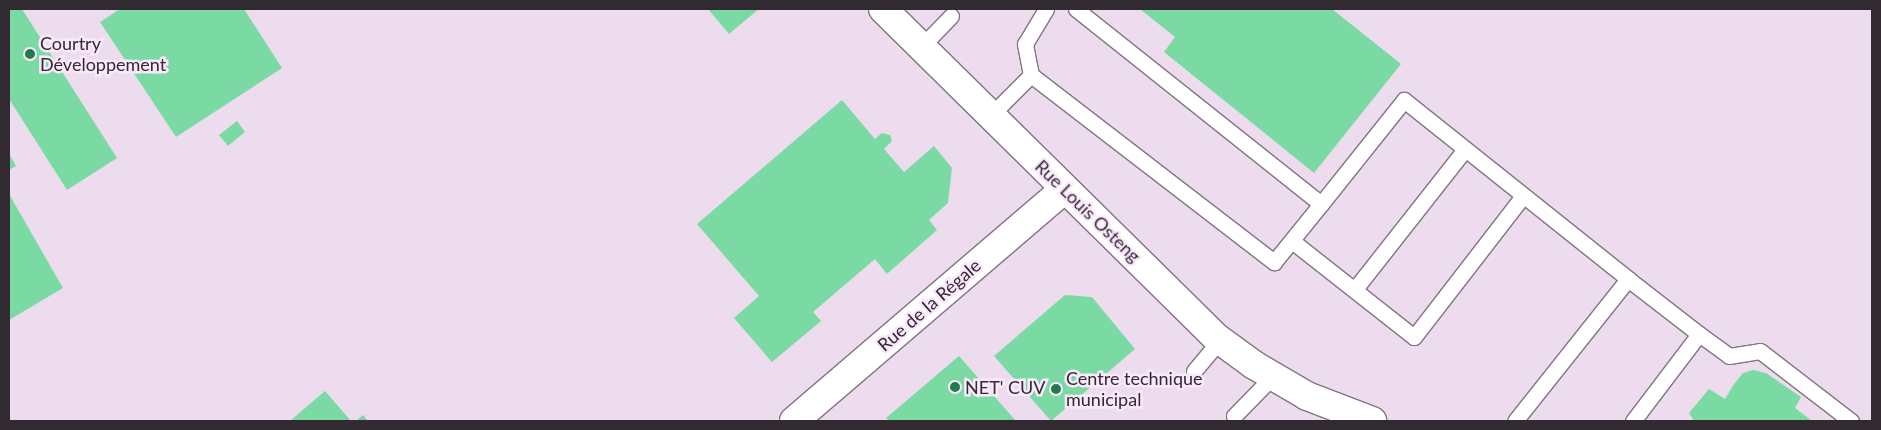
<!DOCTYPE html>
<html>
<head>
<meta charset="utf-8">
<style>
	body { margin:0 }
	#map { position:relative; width:1881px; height:430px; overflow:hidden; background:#eddcee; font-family:Lato,sans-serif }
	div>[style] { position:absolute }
	.building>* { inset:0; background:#7bdaa3 }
	.roads { filter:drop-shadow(1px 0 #837484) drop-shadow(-1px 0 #837484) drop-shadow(0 1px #837484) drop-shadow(0 -1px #837484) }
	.lane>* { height:15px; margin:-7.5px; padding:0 7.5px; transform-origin:7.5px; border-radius:7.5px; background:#fff }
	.street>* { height:28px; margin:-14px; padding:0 14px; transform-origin:14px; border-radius:14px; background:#fff }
	.secondary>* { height:28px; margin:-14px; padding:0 14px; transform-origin:14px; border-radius:14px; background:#fff }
	.dots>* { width:14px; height:14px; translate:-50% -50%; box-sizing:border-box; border:2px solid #fbe9fb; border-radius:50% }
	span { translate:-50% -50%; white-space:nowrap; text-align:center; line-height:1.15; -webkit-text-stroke:5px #fbe9fb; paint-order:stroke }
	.poi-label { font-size:18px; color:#312a31 }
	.left { translate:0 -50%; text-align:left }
	.street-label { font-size:18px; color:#312a31 }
	.frame { position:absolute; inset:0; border:10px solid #312a31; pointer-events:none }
</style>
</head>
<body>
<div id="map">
	<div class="building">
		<div style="clip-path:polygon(9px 9px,22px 9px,117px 158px,67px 190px,9px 99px)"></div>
		<div style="clip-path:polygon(120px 9px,244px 9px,282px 68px,176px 137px,100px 22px)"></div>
		<div style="clip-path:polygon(708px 9px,759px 9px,729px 34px)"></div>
		<div style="clip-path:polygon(1140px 9px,1332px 9px,1401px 64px,1314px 173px,1164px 52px,1175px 37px)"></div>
		<div style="clip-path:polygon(842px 100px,875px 139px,882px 133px,890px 135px,892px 141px,884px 149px,904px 172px,934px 146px,952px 168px,948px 203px,929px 220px,937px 230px,887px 274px,875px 259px,813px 312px,821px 321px,772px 362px,734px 318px,759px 296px,697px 224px)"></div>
		<div style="clip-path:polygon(237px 121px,245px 132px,228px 146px,219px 135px)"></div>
		<div style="clip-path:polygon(9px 154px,16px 166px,9px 170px)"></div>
		<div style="clip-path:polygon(9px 194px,63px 288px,9px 320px)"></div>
		<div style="clip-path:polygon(1065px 295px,1092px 297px,1135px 349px,1051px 421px,994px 356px)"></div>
		<div style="clip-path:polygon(959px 356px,1016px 421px,889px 421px,886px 418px)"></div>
		<div style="clip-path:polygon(1753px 370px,1766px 373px,1801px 397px,1795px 408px,1812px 421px,1694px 421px,1689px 413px,1709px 389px,1725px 399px,1734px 384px,1743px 373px)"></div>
		<div style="clip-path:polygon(325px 391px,351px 421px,290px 421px)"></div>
		<div style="clip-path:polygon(363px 415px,368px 421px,356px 421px)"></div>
	</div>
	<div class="roads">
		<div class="lane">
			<div style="left:1076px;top:9px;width:313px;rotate:38.5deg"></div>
			<div style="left:1321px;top:204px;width:133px;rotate:-51.4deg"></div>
			<div style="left:1404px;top:100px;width:287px;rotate:38.6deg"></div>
			<div style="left:1628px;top:279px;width:181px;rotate:128.5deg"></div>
			<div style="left:921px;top:47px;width:43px;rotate:-45.9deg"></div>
			<div style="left:1031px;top:75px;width:307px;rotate:37.6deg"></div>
			<div style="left:1274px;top:262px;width:75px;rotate:-51deg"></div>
			<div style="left:990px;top:116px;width:58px;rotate:-45deg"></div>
			<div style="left:1031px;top:75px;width:32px;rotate:-101deg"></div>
			<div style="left:1025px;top:44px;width:41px;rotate:-59deg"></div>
			<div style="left:1292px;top:241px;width:155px;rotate:38.2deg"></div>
			<div style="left:1414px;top:337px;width:178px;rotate:-52.3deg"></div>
			<div style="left:1628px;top:279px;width:90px;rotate:37.8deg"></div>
			<div style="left:1355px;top:289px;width:178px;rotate:-51.8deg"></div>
			<div style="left:1194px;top:371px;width:40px;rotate:-50deg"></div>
			<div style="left:1234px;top:416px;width:56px;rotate:-45.7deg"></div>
			<div style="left:1633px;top:421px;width:109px;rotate:-52.8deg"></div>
			<div style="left:1699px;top:334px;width:37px;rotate:36deg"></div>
			<div style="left:1729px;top:356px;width:31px;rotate:-9deg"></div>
			<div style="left:1760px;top:351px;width:115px;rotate:37.6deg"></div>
		</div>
		<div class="street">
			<div style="left:794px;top:421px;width:357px;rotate:-40.6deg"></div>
		</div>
		<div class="secondary">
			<div style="left:883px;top:9px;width:469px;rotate:44.6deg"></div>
			<div style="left:1217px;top:338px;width:46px;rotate:36.1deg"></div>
			<div style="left:1254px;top:365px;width:61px;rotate:30.3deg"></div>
			<div style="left:1307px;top:396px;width:70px;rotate:21deg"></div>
		</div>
	</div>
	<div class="dots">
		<div style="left:30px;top:54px;background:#227a4f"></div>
		<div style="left:955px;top:387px;background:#227a4f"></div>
		<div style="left:1056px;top:389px;background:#227a4f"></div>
	</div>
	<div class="poi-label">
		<span class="left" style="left:40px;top:54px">Courtry<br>Développement</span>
		<span class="left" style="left:1066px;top:389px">Centre technique<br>municipal</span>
		<span class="left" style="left:965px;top:387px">NET' CUV</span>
	</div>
	<div class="street-label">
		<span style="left:1088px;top:211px;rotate:44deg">Rue Louis Osteng</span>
		<span style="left:929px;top:305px;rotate:-41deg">Rue de la Régale</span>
	</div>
	<div class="frame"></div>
</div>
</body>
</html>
